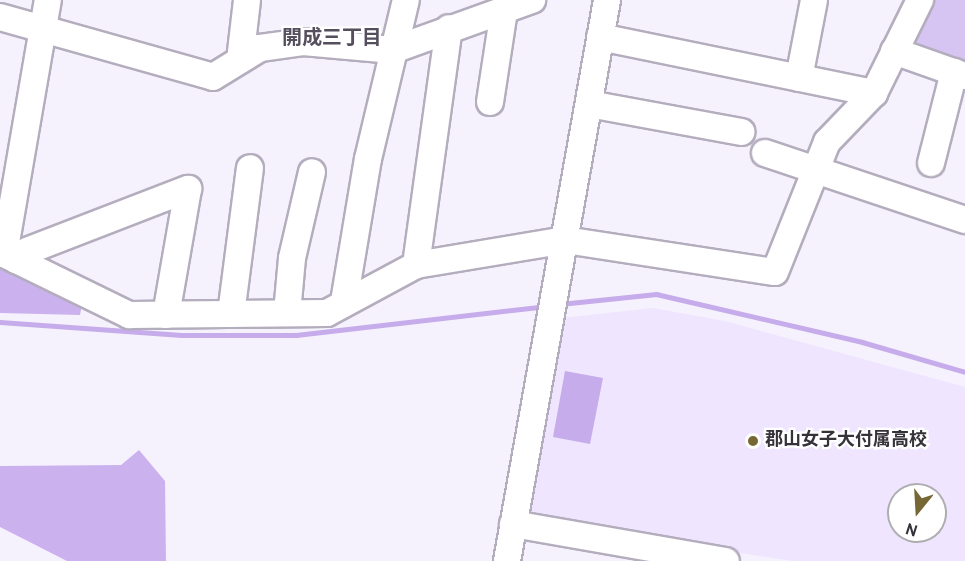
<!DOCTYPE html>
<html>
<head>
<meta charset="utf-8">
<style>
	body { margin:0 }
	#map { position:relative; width:965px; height:561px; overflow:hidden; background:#f6f2fd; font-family:Overpass,"Noto Sans JP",sans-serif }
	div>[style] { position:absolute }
	.built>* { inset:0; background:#efe5ff }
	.green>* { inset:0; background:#d6c4f2 }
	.forest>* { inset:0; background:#cbb2ef }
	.water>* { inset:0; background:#c6acea }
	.stream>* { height:5px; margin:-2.5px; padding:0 2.5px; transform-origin:2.5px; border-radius:2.5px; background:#c6acea }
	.roads { filter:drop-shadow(2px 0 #b4adbe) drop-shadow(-2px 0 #b4adbe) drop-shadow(0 2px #b4adbe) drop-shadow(0 -2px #b4adbe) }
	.minor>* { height:26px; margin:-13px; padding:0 13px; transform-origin:13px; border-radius:13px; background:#fff }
	.dots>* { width:16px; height:16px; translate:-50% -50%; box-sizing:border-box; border:3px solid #fff; border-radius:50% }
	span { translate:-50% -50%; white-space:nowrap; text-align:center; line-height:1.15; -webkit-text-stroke:4.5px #fff; paint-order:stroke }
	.poi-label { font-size:18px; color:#353239; font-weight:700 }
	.left { translate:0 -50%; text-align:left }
	.neighbourhood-label { font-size:20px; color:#544e5d; font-weight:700 }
	.north { position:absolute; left:887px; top:483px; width:60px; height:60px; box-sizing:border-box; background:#fff; border:2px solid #aeadb0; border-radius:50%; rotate:198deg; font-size:16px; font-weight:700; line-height:24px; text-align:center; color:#353239 }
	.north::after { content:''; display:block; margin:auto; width:21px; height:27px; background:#766735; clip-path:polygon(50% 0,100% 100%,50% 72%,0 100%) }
</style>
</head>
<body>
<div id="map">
	<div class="built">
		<div style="clip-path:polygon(evenodd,653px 308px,725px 321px,965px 387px,965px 561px,792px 561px,527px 520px,561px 318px,653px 308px,899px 495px,935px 495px,935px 531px,899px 531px,899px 495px)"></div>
	</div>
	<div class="green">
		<div style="clip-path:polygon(926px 0,965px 0,965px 70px,906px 50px)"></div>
	</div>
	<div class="forest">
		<div style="clip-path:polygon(0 261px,82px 304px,80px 315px,0 313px)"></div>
		<div style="clip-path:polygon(139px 450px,165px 481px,166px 561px,67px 561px,0 527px,0 466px,121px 465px)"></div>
	</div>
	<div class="water">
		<div style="clip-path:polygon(565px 371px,603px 378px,590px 444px,553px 437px)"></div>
	</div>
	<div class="stream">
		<div style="left:560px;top:304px;width:97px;rotate:-5.9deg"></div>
		<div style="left:656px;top:294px;width:212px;rotate:13.1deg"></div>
		<div style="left:862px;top:342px;width:107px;rotate:16.2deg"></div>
		<div style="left:0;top:322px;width:182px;rotate:4.1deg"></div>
		<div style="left:182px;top:335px;width:114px"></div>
		<div style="left:296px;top:335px;width:251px;rotate:-6.6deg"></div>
	</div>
	<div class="roads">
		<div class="minor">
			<div style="left:0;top:17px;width:221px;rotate:15.7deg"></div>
			<div style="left:213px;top:77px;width:55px;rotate:-31.7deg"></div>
			<div style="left:260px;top:48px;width:43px;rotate:-7.9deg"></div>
			<div style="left:303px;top:42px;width:90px;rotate:5.1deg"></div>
			<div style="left:393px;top:50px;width:148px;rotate:-19.8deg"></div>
			<div style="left:600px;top:37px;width:280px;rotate:11.6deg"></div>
			<div style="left:894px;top:51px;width:75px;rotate:19.4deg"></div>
			<div style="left:240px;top:60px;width:60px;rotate:-83.3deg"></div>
			<div style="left:799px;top:78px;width:79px;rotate:-79.1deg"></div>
			<div style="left:490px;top:102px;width:93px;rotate:-81.3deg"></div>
			<div style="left:589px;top:104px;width:155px;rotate:10.4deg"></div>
			<div style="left:765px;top:153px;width:211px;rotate:18.5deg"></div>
			<div style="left:931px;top:163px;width:94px;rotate:-75.8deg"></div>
			<div style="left:0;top:252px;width:144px;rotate:26deg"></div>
			<div style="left:129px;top:315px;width:198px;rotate:-0.6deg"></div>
			<div style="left:327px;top:313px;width:101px;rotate:-28.3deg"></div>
			<div style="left:416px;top:265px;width:151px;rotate:-9.5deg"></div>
			<div style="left:565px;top:240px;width:212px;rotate:8.7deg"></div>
			<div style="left:775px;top:272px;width:140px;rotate:-68.2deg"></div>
			<div style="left:827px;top:142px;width:68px;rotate:-46.2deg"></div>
			<div style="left:874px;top:93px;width:104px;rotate:-63.7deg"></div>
			<div style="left:4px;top:254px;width:258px;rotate:-80.2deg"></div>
			<div style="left:16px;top:260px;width:14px;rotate:-39deg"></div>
			<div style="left:27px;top:251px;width:173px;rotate:-21.1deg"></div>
			<div style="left:188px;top:189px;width:128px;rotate:99.9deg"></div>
			<div style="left:416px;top:265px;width:239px;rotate:-82.1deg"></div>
			<div style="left:344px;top:302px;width:145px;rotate:-80.5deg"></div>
			<div style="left:368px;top:159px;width:163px;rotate:-76.6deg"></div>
			<div style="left:287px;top:313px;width:55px;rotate:-84.8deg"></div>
			<div style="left:292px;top:258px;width:88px;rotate:-76.9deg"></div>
			<div style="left:231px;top:314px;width:147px;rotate:-82.6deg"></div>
			<div style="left:513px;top:524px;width:216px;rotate:9.9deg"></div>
			<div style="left:507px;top:561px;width:570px;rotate:-79.89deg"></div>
		</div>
	</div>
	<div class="dots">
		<div style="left:753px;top:441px;background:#766735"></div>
	</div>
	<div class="poi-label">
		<span class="left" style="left:765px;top:441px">郡山女子大付属高校</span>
	</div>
	<div class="neighbourhood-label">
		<span style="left:332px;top:39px">開成三丁目</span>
	</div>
	<div class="north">N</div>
</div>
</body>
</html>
